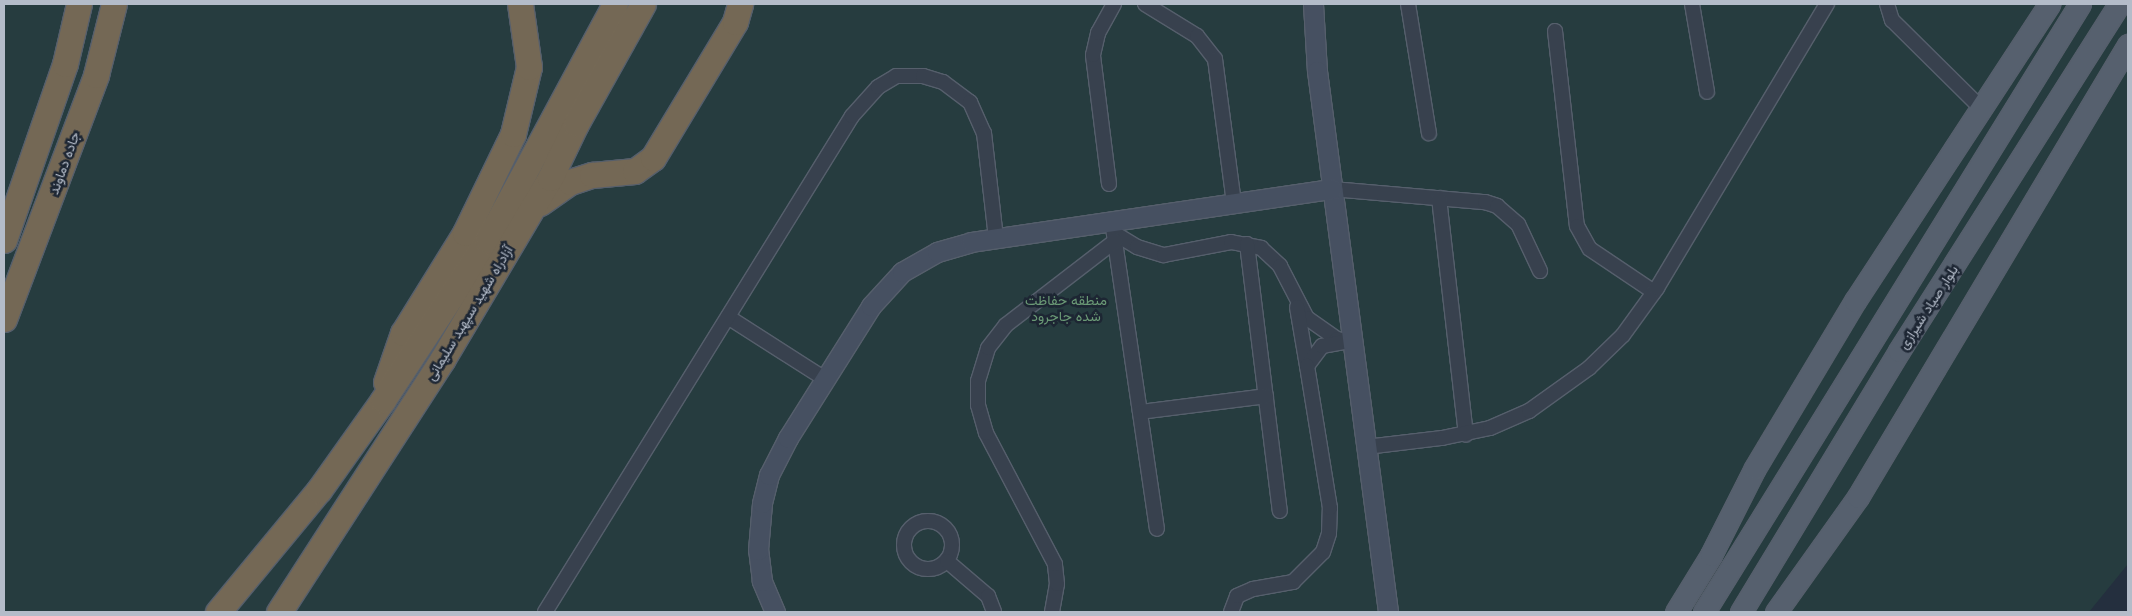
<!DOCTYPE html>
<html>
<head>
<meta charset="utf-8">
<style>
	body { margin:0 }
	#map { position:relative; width:2132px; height:616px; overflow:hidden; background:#242f3e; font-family:Inter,Vazirmatn,sans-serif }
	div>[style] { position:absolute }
	.green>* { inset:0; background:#263c3f }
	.roads { filter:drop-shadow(1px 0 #565f6c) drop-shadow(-1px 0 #565f6c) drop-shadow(0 1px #565f6c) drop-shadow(0 -1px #565f6c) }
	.street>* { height:14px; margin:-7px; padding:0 7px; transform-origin:7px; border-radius:7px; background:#38414e }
	.street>.ring { margin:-7px; padding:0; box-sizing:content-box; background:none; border:14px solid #38414e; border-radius:50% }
	.secondary>* { height:19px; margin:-9.5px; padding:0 9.5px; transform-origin:9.5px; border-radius:9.5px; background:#465061 }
	.primary>* { height:21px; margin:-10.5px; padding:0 10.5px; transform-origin:10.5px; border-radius:10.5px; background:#56606e }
	.highway>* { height:25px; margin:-12.5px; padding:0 12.5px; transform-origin:12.5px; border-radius:12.5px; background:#746855 }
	span { translate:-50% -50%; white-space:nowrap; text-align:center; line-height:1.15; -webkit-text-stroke:5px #1d2633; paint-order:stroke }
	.street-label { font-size:14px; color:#b4bcc9 }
	.park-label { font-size:14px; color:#6b9a76 }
	.frame { position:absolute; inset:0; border:5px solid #b4bcc9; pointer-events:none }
</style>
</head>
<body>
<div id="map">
	<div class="green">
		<div style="clip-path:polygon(4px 4px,2128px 4px,2128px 564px,2089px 612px,4px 612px)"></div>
	</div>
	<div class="roads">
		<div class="street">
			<div style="left:1145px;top:4px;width:61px;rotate:31.6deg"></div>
			<div style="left:1197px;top:36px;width:29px;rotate:52deg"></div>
			<div style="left:1215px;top:59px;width:145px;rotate:82.5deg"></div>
			<div style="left:1408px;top:4px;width:131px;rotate:80.8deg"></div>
			<div style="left:1692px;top:4px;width:89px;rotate:80.3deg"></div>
			<div style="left:1887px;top:4px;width:17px;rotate:73deg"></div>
			<div style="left:1892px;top:20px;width:127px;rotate:44.7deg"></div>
			<div style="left:1555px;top:31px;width:196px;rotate:83.6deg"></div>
			<div style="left:1577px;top:226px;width:26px;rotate:61deg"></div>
			<div style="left:1590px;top:249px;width:77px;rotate:33.9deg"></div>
			<div style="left:1109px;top:184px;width:130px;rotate:-97.1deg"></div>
			<div style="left:1093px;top:55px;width:23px;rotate:-77deg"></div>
			<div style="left:1098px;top:33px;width:33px;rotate:-61deg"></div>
			<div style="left:1332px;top:189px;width:154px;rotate:4.9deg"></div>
			<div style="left:1485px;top:202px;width:13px;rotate:18deg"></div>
			<div style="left:1497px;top:206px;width:28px;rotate:41deg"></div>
			<div style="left:1518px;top:224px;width:52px;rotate:64.9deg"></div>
			<div style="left:1439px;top:198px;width:238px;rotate:83.5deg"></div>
			<div style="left:1112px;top:221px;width:311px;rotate:81.7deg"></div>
			<div style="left:1114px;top:233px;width:27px;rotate:31deg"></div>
			<div style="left:1137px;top:247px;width:28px;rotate:17deg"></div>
			<div style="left:1164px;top:255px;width:68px;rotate:-11deg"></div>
			<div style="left:1231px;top:242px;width:31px;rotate:11deg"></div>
			<div style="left:1261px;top:248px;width:26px;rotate:43deg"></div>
			<div style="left:1280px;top:266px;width:59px;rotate:62.6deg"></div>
			<div style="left:1307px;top:318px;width:37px;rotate:35deg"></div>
			<div style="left:1337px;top:339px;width:15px;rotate:11deg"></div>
			<div style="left:1247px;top:244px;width:269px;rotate:83deg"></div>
			<div style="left:1297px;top:307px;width:60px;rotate:80.4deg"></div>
			<div style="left:1307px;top:366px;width:25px;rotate:-53deg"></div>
			<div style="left:1322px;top:346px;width:22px;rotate:-10deg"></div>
			<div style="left:728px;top:317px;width:115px;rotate:32.6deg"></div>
			<div style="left:1140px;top:412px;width:127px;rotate:-7.2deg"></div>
			<div style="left:1366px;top:447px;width:77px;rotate:-6.8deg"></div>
			<div style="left:1442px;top:438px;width:49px;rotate:-11.8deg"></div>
			<div style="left:1490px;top:428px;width:43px;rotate:-23.6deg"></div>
			<div style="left:1529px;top:411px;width:74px;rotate:-35.6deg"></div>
			<div style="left:1589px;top:368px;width:47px;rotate:-44.1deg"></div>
			<div style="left:1623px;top:335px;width:58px;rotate:-54.1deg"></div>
			<div style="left:1657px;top:288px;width:331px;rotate:-59.1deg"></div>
			<div class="ring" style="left:904px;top:521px;width:34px;height:34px"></div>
			<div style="left:947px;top:561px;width:54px;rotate:40.5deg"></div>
			<div style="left:988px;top:596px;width:17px;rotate:69deg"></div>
			<div style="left:545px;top:612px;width:583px;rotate:-58.24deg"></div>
			<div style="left:852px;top:116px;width:39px;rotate:-48deg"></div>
			<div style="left:878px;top:87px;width:21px;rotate:-31deg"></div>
			<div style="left:896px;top:76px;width:27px"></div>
			<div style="left:923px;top:76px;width:21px;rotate:17deg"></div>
			<div style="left:943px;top:82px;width:34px;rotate:37deg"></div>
			<div style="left:970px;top:102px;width:34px;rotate:66deg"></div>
			<div style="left:984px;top:133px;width:107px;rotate:83.5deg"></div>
			<div style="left:1052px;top:612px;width:28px;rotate:-80deg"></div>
			<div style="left:1057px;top:584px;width:20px;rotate:-96deg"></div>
			<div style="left:1055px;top:564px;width:148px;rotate:-117.8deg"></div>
			<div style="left:986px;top:433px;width:29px;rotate:-106deg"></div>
			<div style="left:978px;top:405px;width:24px;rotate:-90deg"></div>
			<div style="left:978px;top:381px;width:34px;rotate:-73deg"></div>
			<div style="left:988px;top:348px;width:29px;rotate:-52deg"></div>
			<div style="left:1006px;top:325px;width:138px;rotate:-37.6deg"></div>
			<div style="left:1231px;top:612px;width:17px;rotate:-69deg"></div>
			<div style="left:1237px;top:596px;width:17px;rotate:-24deg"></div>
			<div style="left:1253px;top:589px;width:41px;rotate:-9.9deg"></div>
			<div style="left:1293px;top:582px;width:42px;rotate:-45deg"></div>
			<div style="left:1323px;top:552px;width:20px;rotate:-72deg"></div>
			<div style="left:1329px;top:533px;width:25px;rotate:-88deg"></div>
			<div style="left:1330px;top:508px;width:144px;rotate:-99.2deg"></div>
		</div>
		<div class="secondary">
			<div style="left:1313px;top:4px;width:67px;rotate:86.6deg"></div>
			<div style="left:1317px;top:71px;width:546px;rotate:82.52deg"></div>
			<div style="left:775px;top:612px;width:34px;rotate:-113deg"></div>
			<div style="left:762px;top:581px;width:31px;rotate:-97deg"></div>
			<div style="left:758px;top:550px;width:47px;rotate:-85.1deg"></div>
			<div style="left:762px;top:503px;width:29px;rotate:-76deg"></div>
			<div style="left:769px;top:475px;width:42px;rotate:-62.8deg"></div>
			<div style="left:788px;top:438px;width:156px;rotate:-57.8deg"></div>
			<div style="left:871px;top:306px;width:46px;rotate:-47.6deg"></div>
			<div style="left:902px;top:272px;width:40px;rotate:-29.7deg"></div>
			<div style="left:937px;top:252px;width:35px;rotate:-16deg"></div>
			<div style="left:971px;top:242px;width:365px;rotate:-8.4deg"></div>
		</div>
		<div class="primary">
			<div style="left:1676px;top:612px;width:67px;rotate:-58.4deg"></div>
			<div style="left:1711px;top:555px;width:97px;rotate:-63.2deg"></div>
			<div style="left:1755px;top:468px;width:195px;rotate:-59.1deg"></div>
			<div style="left:1855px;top:301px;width:355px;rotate:-56.8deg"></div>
			<div style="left:1704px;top:612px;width:715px;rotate:-58.27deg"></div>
			<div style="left:1741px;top:612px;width:305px;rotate:-58.8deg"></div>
			<div style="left:1899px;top:351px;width:411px;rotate:-57.6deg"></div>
			<div style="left:1776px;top:612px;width:141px;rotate:-54.5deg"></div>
			<div style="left:1858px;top:497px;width:527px;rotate:-59.15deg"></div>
		</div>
		<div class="highway">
			<div style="left:540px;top:203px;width:37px;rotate:-35deg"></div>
			<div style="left:570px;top:182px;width:23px;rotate:-18deg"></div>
			<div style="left:592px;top:175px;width:43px;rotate:-5.3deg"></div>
			<div style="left:635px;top:171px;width:22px;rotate:-36deg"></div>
			<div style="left:653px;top:158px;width:159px;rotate:-58.9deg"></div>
			<div style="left:735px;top:22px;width:19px;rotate:-74deg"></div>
			<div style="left:4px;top:240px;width:186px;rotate:-70.9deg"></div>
			<div style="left:65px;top:64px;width:62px;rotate:-76.9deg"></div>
			<div style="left:4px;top:319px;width:261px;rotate:-69.3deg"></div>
			<div style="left:96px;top:75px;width:73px;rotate:-75.8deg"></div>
			<div style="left:386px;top:382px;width:52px;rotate:-70.9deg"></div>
			<div style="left:403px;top:333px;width:118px;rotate:-58.2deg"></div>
			<div style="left:465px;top:233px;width:110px;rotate:-64.1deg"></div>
			<div style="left:513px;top:134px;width:69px;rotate:-76.6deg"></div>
			<div style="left:529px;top:67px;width:64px;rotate:-98.1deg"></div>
			<div style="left:218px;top:612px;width:158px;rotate:-50.4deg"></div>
			<div style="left:319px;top:490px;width:110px;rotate:-54.6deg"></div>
			<div style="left:383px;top:400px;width:191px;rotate:-56.7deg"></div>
			<div style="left:488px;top:240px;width:268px;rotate:-61.7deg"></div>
			<div style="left:279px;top:612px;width:300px;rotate:-57.1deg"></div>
			<div style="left:442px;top:360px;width:212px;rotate:-59.3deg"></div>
			<div style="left:550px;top:178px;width:60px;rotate:-64.3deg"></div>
			<div style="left:576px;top:124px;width:137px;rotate:-60.8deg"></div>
		</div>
	</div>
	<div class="street-label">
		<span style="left:64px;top:163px;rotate:-70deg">جاده دماوند</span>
		<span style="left:1928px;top:307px;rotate:-57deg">بلوار صیاد شیرازی</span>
		<span style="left:469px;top:313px;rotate:-59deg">آزادراه شهید سپهبد سلیمانی</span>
	</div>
	<div class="park-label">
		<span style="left:1066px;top:308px">منطقه حفاظت<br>شده جاجرود</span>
	</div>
	<div class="frame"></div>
</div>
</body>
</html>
